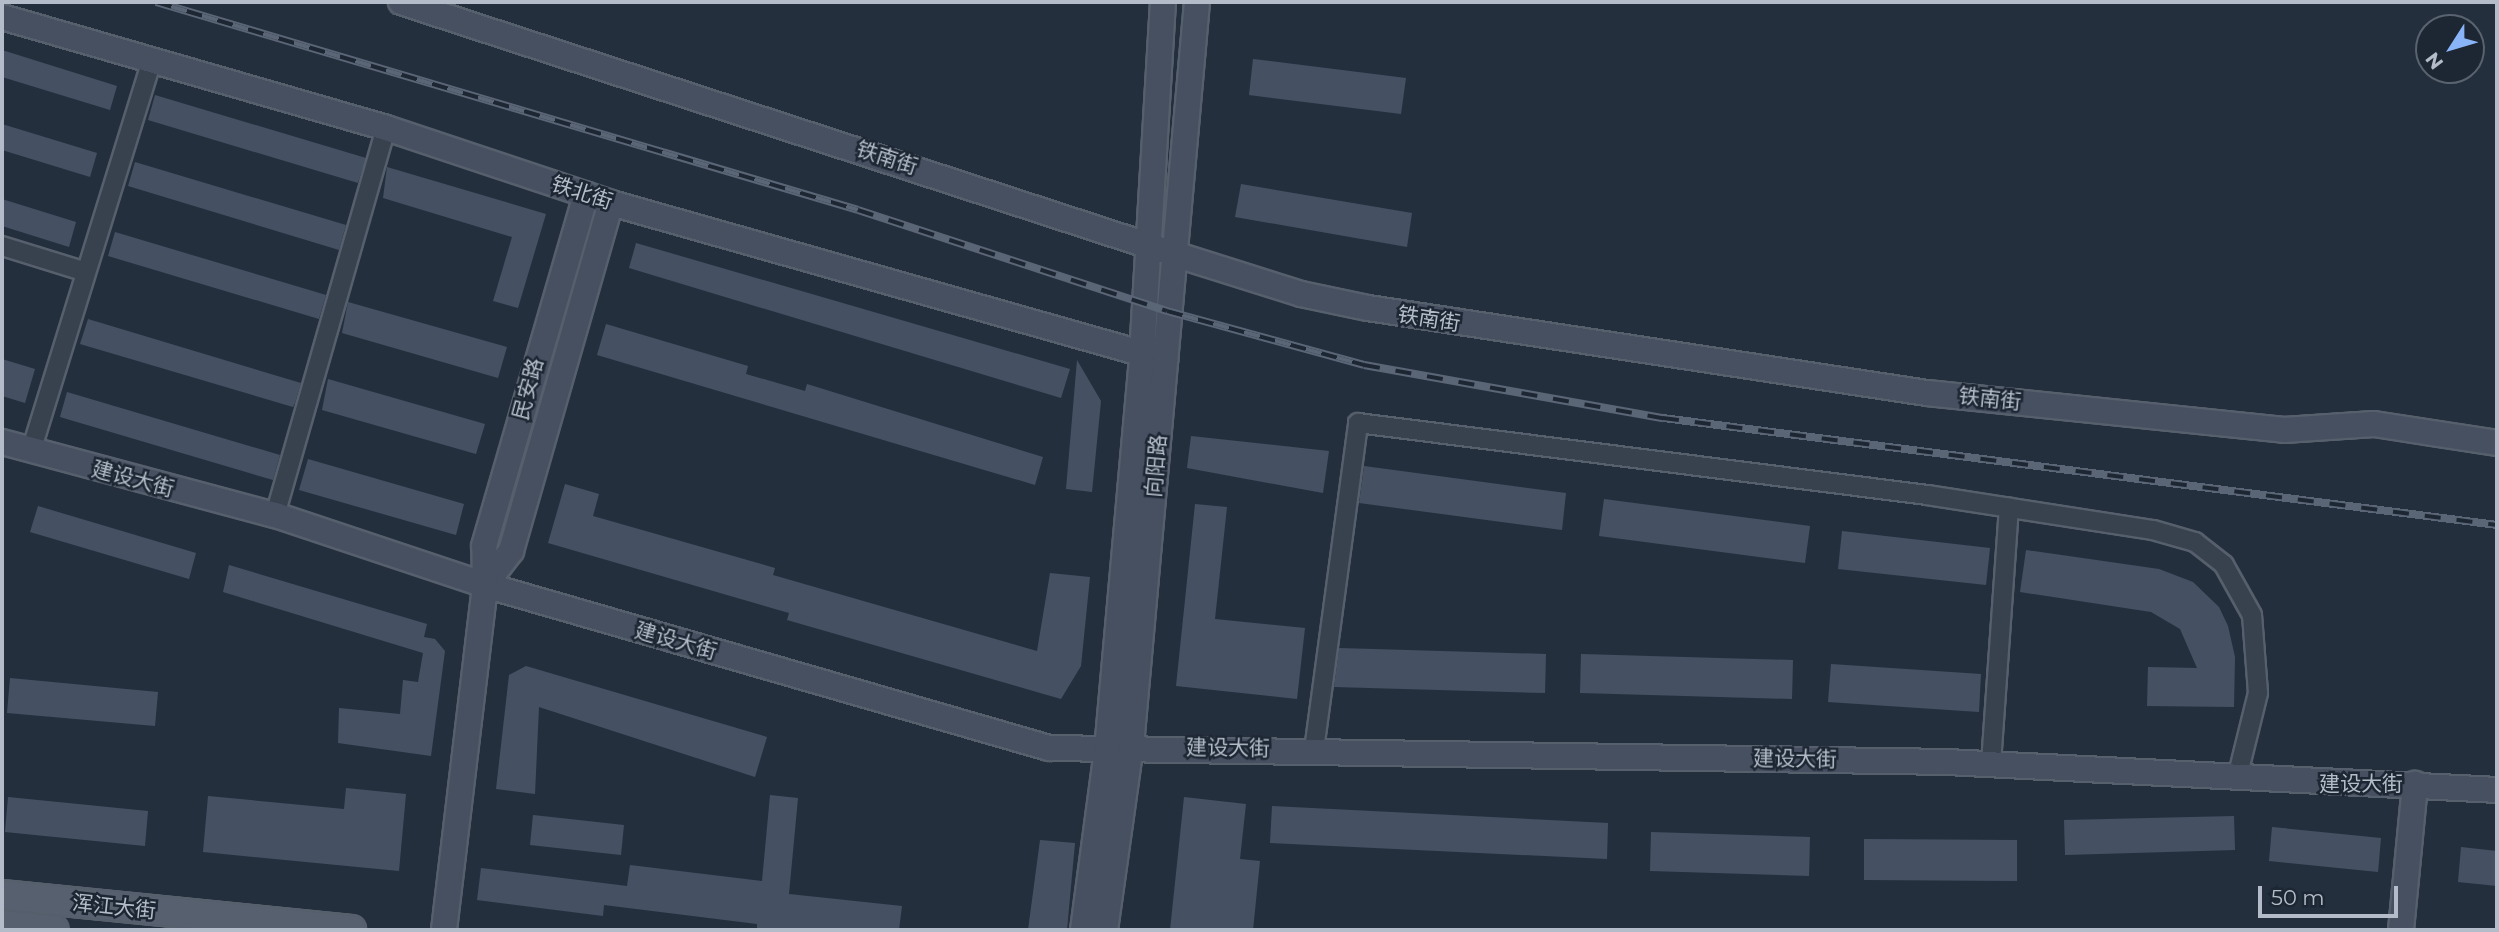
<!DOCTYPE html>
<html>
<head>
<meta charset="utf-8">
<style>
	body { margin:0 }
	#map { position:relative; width:2499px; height:932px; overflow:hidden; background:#242f3e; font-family:Montserrat,"Noto Sans SC",sans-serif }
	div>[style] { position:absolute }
	.building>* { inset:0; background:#455162 }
	.roads { filter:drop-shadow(2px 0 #565f6c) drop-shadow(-2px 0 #565f6c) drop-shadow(0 2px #565f6c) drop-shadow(0 -2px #565f6c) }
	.street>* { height:18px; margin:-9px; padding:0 9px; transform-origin:9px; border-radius:9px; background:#38414e }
	.secondary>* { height:24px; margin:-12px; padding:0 12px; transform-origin:12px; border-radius:12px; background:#465061 }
	.primary>* { height:28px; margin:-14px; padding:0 14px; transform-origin:14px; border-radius:14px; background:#56606e }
	.rail>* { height:8px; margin-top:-4px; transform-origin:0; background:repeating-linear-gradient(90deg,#1d2633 0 16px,#5a6575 0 32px); box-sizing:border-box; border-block:2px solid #5a6575 }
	span { translate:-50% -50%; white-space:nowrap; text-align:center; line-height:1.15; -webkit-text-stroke:5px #1d2633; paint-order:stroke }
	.street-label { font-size:21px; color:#b4bcc9 }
	.frame { position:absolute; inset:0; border:4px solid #b4bcc9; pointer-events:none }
	.north { position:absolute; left:2415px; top:14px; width:70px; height:70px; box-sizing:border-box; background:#1d2633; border:2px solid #59626f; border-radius:50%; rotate:233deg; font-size:19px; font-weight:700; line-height:28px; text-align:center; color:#b4bcc9 }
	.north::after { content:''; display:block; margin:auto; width:24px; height:32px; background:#8ab4f8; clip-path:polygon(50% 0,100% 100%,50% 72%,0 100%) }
	.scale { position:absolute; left:2258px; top:886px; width:140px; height:32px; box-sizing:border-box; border:4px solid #b4bcc9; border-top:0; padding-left:9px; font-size:21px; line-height:24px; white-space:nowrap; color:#b4bcc9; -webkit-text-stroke:5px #1d2633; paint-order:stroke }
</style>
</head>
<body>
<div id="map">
	<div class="building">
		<div style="clip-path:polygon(2px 50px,117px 86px,110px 110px,2px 77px)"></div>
		<div style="clip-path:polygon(1253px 59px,1406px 78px,1401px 114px,1249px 95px)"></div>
		<div style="clip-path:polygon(155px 95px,366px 158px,358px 183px,148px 120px)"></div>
		<div style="clip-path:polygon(2px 124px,97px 153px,90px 177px,2px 150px)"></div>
		<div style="clip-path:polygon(135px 162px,346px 225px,339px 250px,128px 186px)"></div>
		<div style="clip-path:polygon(387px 167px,546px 214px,518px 308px,493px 301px,512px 237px,383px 198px)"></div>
		<div style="clip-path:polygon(1241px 184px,1412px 213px,1407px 247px,1235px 217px)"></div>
		<div style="clip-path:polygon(2px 199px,76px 222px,69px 247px,2px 226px)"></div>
		<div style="clip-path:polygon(115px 232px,326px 295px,319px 319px,108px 256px)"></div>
		<div style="clip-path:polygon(636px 243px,1070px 369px,1061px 398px,629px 268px)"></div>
		<div style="clip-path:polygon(348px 302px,507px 347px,498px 378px,342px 333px)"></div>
		<div style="clip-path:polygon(88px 319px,301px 383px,295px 403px,293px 407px,80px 344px)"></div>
		<div style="clip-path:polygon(606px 324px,748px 366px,746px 374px,805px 391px,807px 384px,1043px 457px,1035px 485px,597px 355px)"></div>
		<div style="clip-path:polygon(2px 359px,35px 369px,25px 403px,2px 396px)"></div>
		<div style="clip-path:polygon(1077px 360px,1101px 401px,1092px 492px,1066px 489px)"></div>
		<div style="clip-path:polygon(328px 379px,485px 424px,476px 454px,322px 410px)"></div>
		<div style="clip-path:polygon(67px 392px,280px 455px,273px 480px,60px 417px)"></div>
		<div style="clip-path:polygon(1191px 436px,1329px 451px,1323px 493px,1187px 468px)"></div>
		<div style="clip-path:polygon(308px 459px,464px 504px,456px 535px,299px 490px)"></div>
		<div style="clip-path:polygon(1364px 466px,1566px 493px,1562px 530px,1359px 503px)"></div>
		<div style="clip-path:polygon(565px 484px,599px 494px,593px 516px,775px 568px,773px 575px,1037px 651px,1050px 573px,1090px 577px,1081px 666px,1061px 699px,787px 620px,789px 613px,548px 543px)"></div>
		<div style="clip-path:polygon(1604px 499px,1810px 526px,1805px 563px,1599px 536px)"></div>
		<div style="clip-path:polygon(1195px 504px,1227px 507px,1215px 619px,1305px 628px,1297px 699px,1176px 686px)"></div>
		<div style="clip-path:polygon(38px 506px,196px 553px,189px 579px,30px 532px)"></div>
		<div style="clip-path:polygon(1842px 531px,1990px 548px,1986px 585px,1838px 569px)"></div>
		<div style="clip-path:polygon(2026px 550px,2159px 569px,2193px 582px,2219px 607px,2228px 626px,2235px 657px,2234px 707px,2147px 706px,2148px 667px,2197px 668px,2180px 629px,2151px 612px,2020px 592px)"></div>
		<div style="clip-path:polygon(229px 565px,427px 624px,424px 637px,435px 639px,445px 651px,431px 756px,338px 743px,339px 708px,400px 714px,403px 680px,418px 682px,423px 653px,223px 592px)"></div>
		<div style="clip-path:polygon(1339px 648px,1546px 654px,1545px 693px,1334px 687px)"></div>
		<div style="clip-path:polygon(1581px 654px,1793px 660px,1792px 699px,1580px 693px)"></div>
		<div style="clip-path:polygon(1831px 664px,1981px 674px,1979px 712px,1828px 702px)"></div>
		<div style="clip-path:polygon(526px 666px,767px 737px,755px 777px,539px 707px,535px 794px,496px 789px,509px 675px)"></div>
		<div style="clip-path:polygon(10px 678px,158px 692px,155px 726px,7px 713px)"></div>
		<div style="clip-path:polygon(346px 788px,406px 794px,399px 871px,203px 852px,208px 796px,344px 809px)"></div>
		<div style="clip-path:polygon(770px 795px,798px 798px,789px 894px,902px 906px,899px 930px,757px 930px,757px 924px,604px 905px,603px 916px,477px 900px,481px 868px,627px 886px,630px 865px,762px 881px)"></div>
		<div style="clip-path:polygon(8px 797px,148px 811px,145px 846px,5px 832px)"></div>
		<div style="clip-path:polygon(1184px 797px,1246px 804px,1240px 859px,1260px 861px,1253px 930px,1170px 930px)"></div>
		<div style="clip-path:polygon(1272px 806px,1608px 823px,1607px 859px,1270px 843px)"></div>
		<div style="clip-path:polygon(533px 815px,624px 825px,621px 855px,530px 845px)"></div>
		<div style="clip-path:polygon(2234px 816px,2235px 850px,2065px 855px,2064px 820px)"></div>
		<div style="clip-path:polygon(2272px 827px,2381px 838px,2378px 872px,2269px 861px)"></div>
		<div style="clip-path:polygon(1651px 832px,1810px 837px,1809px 876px,1650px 871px)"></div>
		<div style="clip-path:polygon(1864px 839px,2017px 840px,2017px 881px,1864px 880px)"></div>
		<div style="clip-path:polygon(1040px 840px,1075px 843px,1067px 930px,1028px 930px)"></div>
		<div style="clip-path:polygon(2461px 847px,2497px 851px,2497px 886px,2458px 882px)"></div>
	</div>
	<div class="roads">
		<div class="street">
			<div style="left:2px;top:246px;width:85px;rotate:17.2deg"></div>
			<div style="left:31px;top:451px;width:406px;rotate:-72.8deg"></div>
			<div style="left:275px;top:515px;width:403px;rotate:-74deg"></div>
			<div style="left:1314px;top:750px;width:330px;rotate:-82.3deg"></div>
			<div style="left:1358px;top:423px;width:574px;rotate:7.21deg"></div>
			<div style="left:1927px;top:495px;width:229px;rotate:8.8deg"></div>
			<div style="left:2153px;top:530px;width:44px;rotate:15.9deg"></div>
			<div style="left:2195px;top:542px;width:37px;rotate:38deg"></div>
			<div style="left:2224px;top:565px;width:57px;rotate:60.8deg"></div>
			<div style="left:2252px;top:615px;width:78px;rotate:85.6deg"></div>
			<div style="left:2258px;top:693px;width:83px;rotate:103.9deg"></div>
			<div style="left:1991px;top:764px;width:257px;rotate:-86deg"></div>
		</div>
		<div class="secondary">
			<div style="left:401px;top:2px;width:810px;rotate:18.05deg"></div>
			<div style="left:1171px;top:253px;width:136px;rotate:17.5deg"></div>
			<div style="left:1301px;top:294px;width:68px;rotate:11.8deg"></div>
			<div style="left:1368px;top:308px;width:565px;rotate:8.65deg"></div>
			<div style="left:1927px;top:393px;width:359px;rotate:5.9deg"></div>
			<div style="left:2284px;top:430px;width:90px;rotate:-3.8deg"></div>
			<div style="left:2374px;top:424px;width:124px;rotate:8.8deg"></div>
			<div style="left:2px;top:17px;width:400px;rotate:16.1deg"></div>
			<div style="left:386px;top:128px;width:237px;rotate:18.4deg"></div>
			<div style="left:611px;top:203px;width:576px;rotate:15.82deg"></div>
			<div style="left:2px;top:442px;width:283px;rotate:15deg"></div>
			<div style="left:275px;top:515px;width:221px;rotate:18.4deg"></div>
			<div style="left:485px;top:585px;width:587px;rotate:16.12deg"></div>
			<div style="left:1049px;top:748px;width:898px;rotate:0.89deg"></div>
			<div style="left:1947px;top:762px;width:551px;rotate:2.91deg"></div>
			<div style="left:485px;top:585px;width:43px;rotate:-52.6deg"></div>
			<div style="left:511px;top:551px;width:362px;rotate:-74deg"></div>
			<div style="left:444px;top:930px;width:347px;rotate:-83.2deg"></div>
			<div style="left:485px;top:585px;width:39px;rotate:-91deg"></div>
			<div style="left:484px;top:546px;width:366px;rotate:-73.8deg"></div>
			<div style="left:1083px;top:930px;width:182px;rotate:-82.4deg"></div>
			<div style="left:1107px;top:750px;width:397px;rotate:-84.9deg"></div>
			<div style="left:1142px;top:355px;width:354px;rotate:-86.6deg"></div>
			<div style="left:1105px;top:930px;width:186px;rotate:-82deg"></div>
			<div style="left:1131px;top:746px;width:747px;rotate:-84.93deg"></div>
			<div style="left:2401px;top:930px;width:147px;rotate:-84.5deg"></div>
		</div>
		<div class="primary">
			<div style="left:2px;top:895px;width:351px;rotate:5.7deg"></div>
			<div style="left:2px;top:925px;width:52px;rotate:5.5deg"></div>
		</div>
	</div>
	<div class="rail">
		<div style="left:156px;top:2px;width:732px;rotate:16.5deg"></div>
		<div style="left:858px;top:210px;width:325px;rotate:18.1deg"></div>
		<div style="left:1167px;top:311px;width:204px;rotate:15.3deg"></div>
		<div style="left:1364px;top:365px;width:304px;rotate:10.1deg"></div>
		<div style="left:1663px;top:418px;width:841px;rotate:7.31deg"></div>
	</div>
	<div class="street-label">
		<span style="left:887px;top:158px;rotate:18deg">铁南街</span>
		<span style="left:582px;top:193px;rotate:18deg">铁北街</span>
		<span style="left:1429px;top:319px;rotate:9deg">铁南街</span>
		<span style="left:528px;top:389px;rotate:-75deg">民安路</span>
		<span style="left:1990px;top:399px;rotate:6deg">铁南街</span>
		<span style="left:1156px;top:466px;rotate:-85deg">向阳路</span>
		<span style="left:133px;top:479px;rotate:15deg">建设大街</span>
		<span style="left:676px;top:641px;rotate:16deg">建设大街</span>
		<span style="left:1228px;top:748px;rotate:1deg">建设大街</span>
		<span style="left:1795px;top:759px;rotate:1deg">建设大街</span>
		<span style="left:2361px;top:784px">建设大街</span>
		<span style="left:114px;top:907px;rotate:6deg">浑江大街</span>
	</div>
	<div class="frame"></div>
	<div class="north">N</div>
	<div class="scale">50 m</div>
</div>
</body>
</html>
